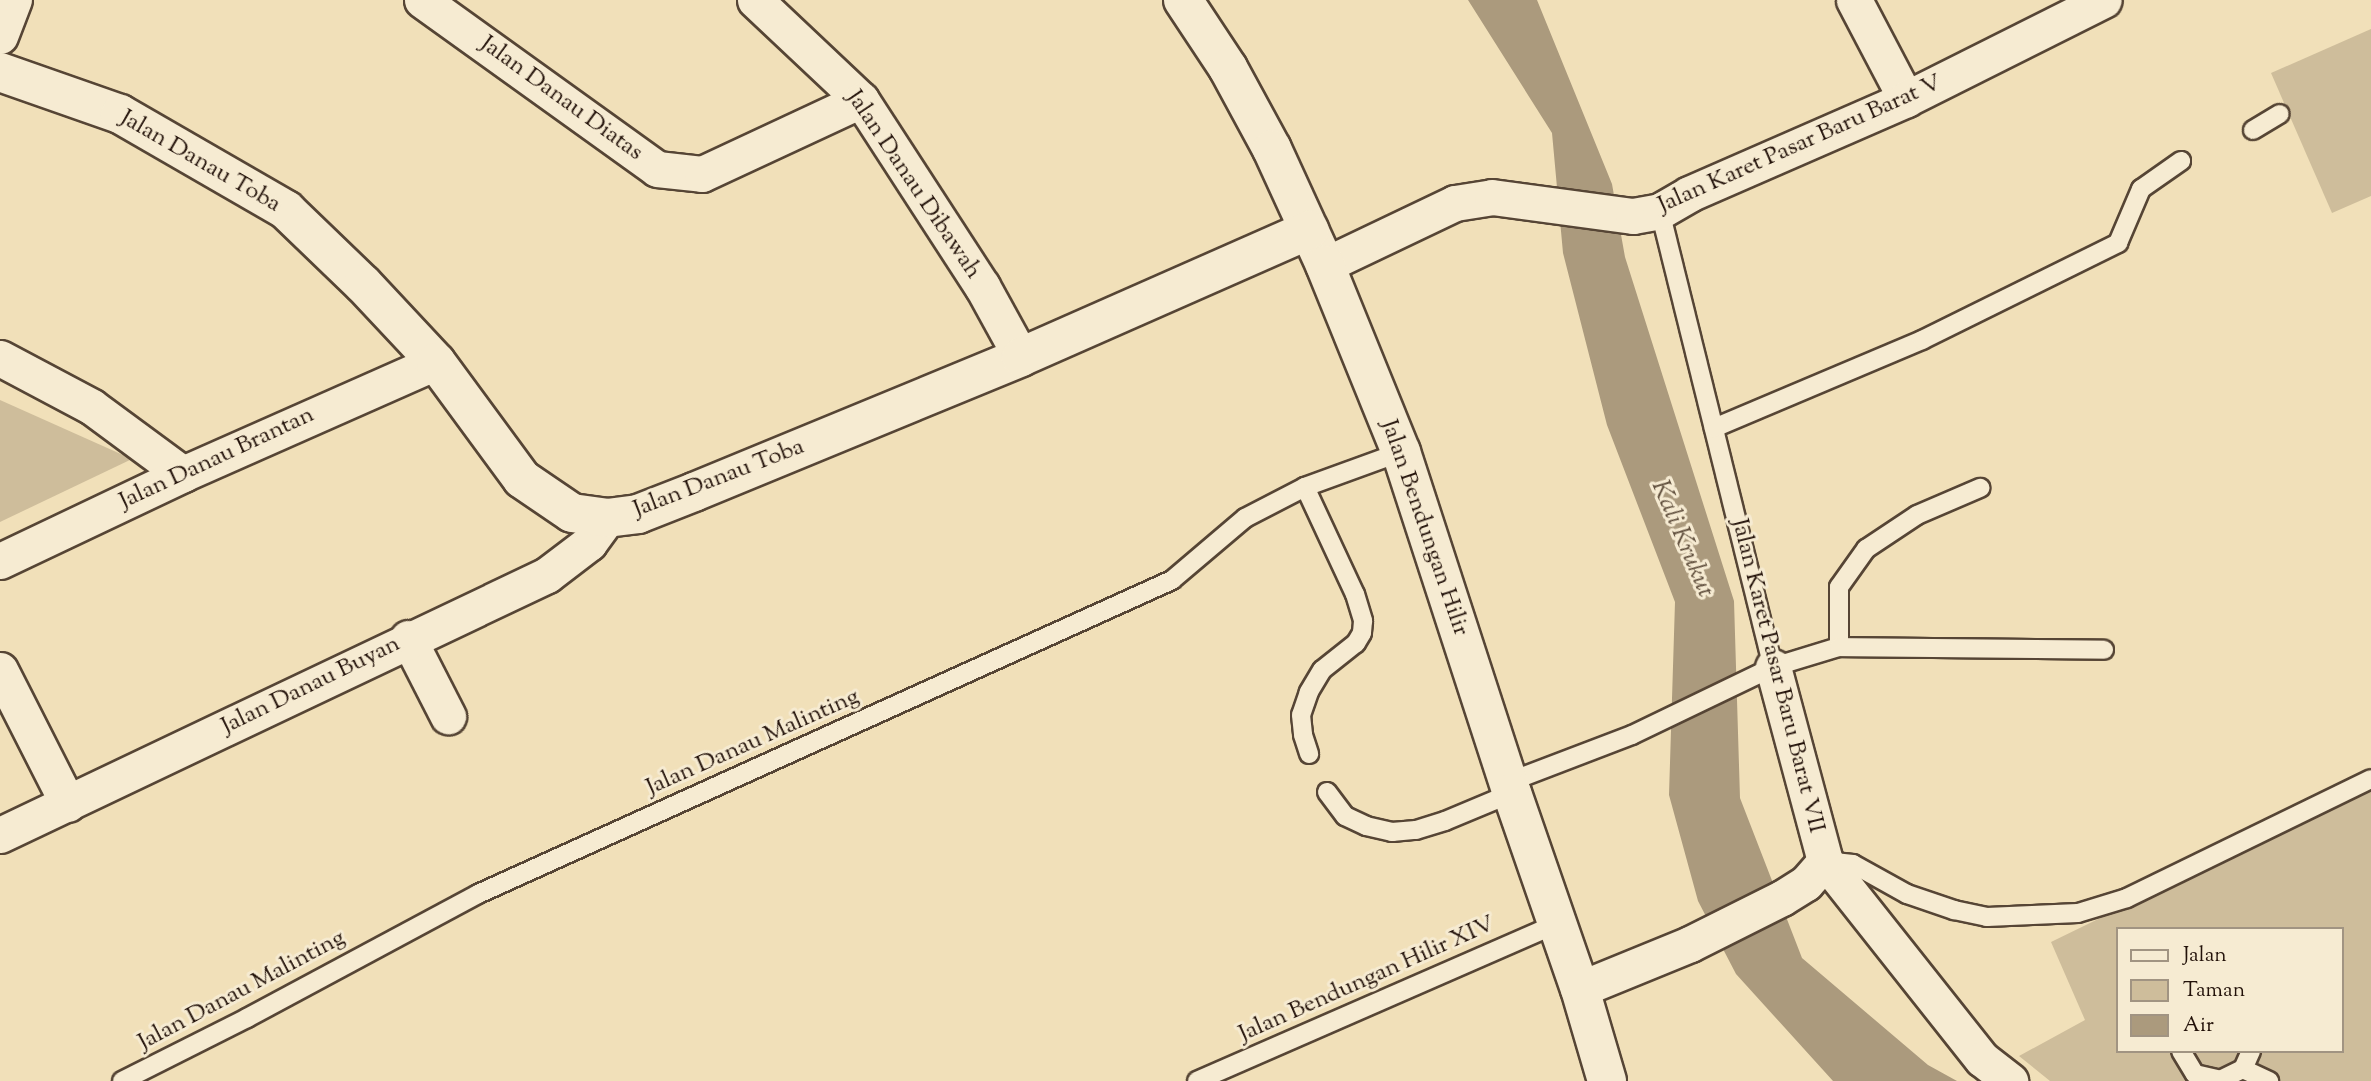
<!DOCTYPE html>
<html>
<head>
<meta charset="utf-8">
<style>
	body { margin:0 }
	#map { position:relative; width:2371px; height:1081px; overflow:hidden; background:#f1e0b9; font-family:"Sorts Mill Goudy",serif }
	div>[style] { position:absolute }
	.green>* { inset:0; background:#cebd9b }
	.water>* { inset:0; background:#ab9a7d }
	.roads { filter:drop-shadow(2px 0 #564535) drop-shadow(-2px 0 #564535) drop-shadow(0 2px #564535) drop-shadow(0 -2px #564535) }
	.service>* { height:18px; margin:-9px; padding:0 9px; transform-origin:9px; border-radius:9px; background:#f6ebd2 }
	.minor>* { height:35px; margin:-17.5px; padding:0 17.5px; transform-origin:17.5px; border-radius:17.5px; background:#f6ebd2 }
	.tertiary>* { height:38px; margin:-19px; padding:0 19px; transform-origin:19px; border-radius:19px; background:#f6ebd2 }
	span { translate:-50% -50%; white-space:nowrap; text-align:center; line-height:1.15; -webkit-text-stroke:6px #f6ebd2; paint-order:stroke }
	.street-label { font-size:24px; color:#221109 }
	.water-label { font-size:26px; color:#604f3d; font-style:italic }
	.legend { position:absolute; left:2116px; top:927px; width:228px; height:126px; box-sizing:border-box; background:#f6ebd2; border:2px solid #a19482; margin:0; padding:9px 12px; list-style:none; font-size:21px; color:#221109 }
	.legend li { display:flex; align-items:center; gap:14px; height:35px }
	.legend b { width:35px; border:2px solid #a19482 }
</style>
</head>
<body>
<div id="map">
	<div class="green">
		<div style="clip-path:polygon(2371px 29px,2371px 196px,2332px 213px,2271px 73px)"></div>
		<div style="clip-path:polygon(0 400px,132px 459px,0 522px)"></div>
		<div style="clip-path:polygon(evenodd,2371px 786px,2371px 1081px,2050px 1081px,2019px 1056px,2085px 1020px,2051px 942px,2371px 786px,2117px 929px,2341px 929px,2341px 1051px,2117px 1051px,2117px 929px)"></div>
	</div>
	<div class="water">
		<div style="clip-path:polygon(1468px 0,1537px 0,1612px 184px,1625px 257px,1734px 601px,1740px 798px,1802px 958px,1928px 1065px,1957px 1081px,1833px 1081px,1736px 974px,1698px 901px,1669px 795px,1675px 602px,1607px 425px,1563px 253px,1552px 133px)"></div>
	</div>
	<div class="roads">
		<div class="service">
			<div style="left:2253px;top:130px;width:31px;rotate:-31deg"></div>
			<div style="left:1660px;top:211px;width:470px;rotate:76.1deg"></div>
			<div style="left:1714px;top:428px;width:226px;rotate:-22.9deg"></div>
			<div style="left:1922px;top:340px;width:219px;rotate:-26.3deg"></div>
			<div style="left:2118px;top:243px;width:59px;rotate:-66.9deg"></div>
			<div style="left:2141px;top:189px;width:49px;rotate:-35deg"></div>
			<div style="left:1305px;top:487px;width:118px;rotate:65deg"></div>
			<div style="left:1355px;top:594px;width:28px;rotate:73deg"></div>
			<div style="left:1363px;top:621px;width:12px;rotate:95deg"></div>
			<div style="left:1362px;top:633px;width:12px;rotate:121deg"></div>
			<div style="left:1356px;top:643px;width:43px;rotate:141.5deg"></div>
			<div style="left:1322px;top:670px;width:26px;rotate:121deg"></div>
			<div style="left:1309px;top:692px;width:24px;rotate:109deg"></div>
			<div style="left:1301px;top:715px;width:20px;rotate:84deg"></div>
			<div style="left:1303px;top:735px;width:20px;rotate:72deg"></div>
			<div style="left:1839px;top:647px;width:60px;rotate:-90deg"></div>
			<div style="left:1839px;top:587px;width:47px;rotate:-54.6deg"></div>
			<div style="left:1866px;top:549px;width:61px;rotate:-33.7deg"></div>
			<div style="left:1917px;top:515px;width:69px;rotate:-23.2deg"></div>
			<div style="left:1509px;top:782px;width:132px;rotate:-20.9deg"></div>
			<div style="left:1632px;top:735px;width:157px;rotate:-25.7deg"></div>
			<div style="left:1773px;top:667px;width:69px;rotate:-16.9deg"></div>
			<div style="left:1839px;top:647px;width:265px;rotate:0.6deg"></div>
			<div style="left:1327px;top:792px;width:30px;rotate:53deg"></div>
			<div style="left:1345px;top:816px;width:23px;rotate:25deg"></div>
			<div style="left:1366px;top:826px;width:27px;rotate:13deg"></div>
			<div style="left:1392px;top:832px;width:24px;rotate:-5deg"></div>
			<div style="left:1416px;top:830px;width:30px;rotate:-17deg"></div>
			<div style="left:1445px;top:821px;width:73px;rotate:-22.7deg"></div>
			<div style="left:1825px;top:861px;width:28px;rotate:6deg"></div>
			<div style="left:1853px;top:864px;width:62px;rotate:29.1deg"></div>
			<div style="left:1907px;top:894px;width:50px;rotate:18.8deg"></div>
			<div style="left:1954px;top:910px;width:34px;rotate:12deg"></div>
			<div style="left:1987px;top:917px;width:91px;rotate:-2.5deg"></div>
			<div style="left:2078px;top:913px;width:51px;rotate:-17deg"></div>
			<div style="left:2127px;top:898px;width:271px;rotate:-26deg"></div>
			<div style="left:2181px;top:1051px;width:27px;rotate:59deg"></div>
			<div style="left:2195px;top:1074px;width:26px;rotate:13deg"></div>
			<div style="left:2220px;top:1080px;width:25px;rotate:-26deg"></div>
			<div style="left:2243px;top:1069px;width:20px;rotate:-66deg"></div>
			<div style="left:2243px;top:1069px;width:29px;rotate:25deg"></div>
			<div style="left:122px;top:1081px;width:140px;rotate:-26.7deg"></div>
			<div style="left:247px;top:1018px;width:262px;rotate:-28.2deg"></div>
			<div style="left:478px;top:894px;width:762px;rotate:-24.34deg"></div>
			<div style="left:1172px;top:580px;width:96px;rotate:-40.3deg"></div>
			<div style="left:1245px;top:518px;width:68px;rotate:-27.3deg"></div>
			<div style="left:1305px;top:487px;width:102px;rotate:-20deg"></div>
			<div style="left:1197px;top:1081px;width:393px;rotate:-23.6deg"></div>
		</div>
		<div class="minor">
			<div style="left:422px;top:0;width:289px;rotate:35.7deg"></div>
			<div style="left:657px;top:169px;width:45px;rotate:6.3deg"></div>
			<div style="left:702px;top:174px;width:175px;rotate:-25deg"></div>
			<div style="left:755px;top:0;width:146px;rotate:43.3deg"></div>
			<div style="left:861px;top:100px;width:222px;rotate:57deg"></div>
			<div style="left:982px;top:286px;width:81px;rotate:61.2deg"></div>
			<div style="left:1854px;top:0;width:112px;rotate:62.3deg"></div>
			<div style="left:0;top:36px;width:39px;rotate:-69deg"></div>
			<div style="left:1325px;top:265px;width:144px;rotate:-25.5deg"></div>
			<div style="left:1455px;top:203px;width:37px;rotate:-9deg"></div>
			<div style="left:1492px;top:197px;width:142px;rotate:7.7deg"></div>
			<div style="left:1633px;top:216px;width:27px;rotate:-10deg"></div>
			<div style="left:1660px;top:211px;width:34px;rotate:-30deg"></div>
			<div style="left:1689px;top:194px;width:237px;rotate:-23.6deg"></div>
			<div style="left:1906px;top:99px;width:221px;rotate:-26.6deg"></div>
			<div style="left:0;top:358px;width:104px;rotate:28deg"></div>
			<div style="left:92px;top:407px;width:113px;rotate:36.4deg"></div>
			<div style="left:0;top:561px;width:203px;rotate:-25.4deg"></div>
			<div style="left:183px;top:474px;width:277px;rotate:-23.9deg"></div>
			<div style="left:408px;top:638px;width:88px;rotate:62.9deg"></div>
			<div style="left:1773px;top:667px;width:201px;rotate:75deg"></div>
			<div style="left:1825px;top:861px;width:253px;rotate:51.6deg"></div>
			<div style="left:1982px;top:1059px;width:36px;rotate:38deg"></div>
			<div style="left:0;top:670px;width:150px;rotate:63.1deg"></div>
			<div style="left:0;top:835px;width:606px;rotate:-25.42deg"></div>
			<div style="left:547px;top:575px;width:53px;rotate:-37.3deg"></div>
			<div style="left:589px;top:543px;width:31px;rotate:-54deg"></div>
			<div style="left:1580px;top:989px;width:119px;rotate:-22.2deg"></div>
			<div style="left:1690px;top:944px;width:103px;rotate:-26.6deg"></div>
			<div style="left:1782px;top:898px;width:28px;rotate:-32deg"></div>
			<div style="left:1806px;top:883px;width:29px;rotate:-49deg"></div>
		</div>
		<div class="tertiary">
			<div style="left:1183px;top:0;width:82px;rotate:56.5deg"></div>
			<div style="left:1228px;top:68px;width:92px;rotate:61.5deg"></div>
			<div style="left:1272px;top:149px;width:128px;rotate:65.4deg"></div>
			<div style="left:1325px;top:265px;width:202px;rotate:67.9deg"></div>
			<div style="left:1401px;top:452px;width:359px;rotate:72deg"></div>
			<div style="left:1512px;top:793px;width:207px;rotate:70.9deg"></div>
			<div style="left:1580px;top:989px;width:96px;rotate:73.6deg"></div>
			<div style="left:0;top:72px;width:127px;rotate:19.3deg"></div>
			<div style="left:120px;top:114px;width:192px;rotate:30deg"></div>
			<div style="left:286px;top:210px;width:107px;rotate:43.9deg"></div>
			<div style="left:363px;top:284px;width:107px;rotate:46.9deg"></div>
			<div style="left:436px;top:362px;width:145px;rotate:53.7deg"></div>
			<div style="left:522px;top:479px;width:60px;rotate:34.2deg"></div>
			<div style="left:572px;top:513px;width:35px;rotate:8deg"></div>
			<div style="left:607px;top:518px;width:31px;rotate:-7deg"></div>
			<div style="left:638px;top:514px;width:60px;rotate:-21.4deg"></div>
			<div style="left:694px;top:492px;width:354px;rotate:-22.4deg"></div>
			<div style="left:1021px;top:357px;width:315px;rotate:-23.8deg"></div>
		</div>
	</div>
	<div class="street-label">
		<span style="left:561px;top:99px;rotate:36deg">Jalan Danau Diatas</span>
		<span style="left:1800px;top:145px;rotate:-24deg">Jalan Karet Pasar Baru Barat V</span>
		<span style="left:200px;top:162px;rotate:30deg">Jalan Danau Toba</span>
		<span style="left:913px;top:185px;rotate:56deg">Jalan Danau Dibawah</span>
		<span style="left:217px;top:459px;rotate:-25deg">Jalan Danau Brantan</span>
		<span style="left:719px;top:479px;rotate:-21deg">Jalan Danau Toba</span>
		<span style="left:1424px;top:528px;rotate:71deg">Jalan Bendungan Hilir</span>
		<span style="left:1777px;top:676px;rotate:76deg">Jalan Karet Pasar Baru Barat VII</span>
		<span style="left:311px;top:686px;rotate:-26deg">Jalan Danau Buyan</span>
		<span style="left:753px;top:743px;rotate:-24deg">Jalan Danau Malinting</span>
		<span style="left:1367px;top:980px;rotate:-24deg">Jalan Bendungan Hilir XIV</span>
		<span style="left:242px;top:991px;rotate:-28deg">Jalan Danau Malinting</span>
	</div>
	<div class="water-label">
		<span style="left:1682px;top:539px;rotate:67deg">Kali Krukut</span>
	</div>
	<ul class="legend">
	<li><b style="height:9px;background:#f6ebd2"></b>Jalan</li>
	<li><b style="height:19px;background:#cebd9b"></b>Taman</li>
	<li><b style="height:19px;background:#ab9a7d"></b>Air</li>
	</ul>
</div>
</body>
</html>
